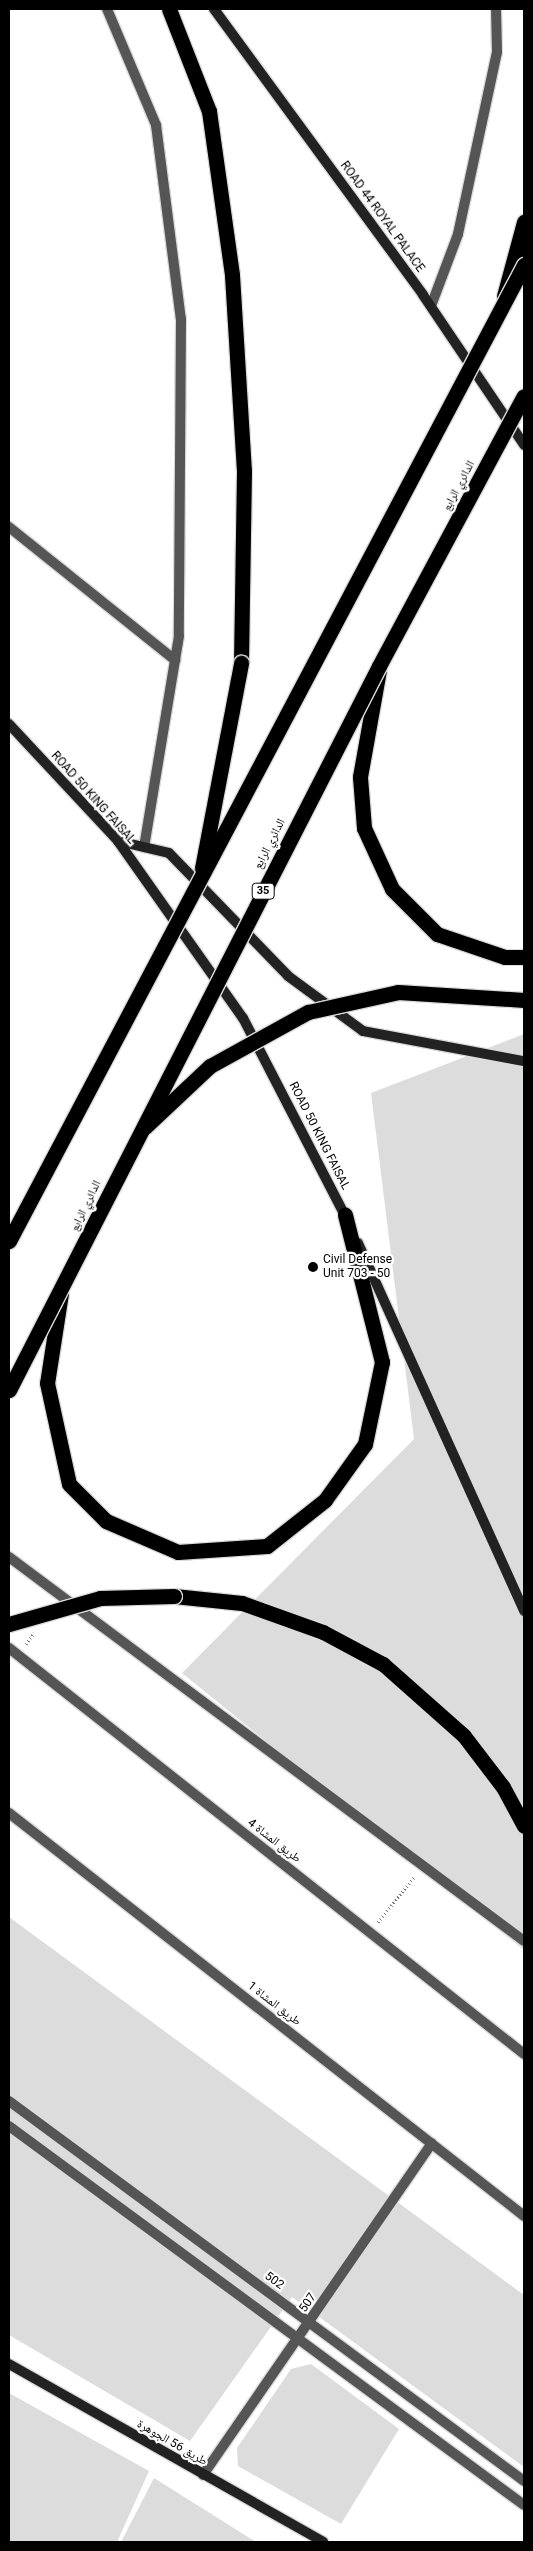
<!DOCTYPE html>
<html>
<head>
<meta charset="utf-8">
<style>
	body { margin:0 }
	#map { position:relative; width:533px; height:2551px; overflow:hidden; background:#fff; font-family:Roboto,"Noto Naskh Arabic",sans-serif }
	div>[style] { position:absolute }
	.green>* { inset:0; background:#dcdcdc }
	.path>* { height:3px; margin-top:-1.5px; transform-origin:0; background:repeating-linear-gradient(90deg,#777 0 1px,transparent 0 3.5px) }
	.roads { filter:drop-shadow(1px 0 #dbdbdb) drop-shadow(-1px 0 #dbdbdb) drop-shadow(0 1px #dbdbdb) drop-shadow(0 -1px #dbdbdb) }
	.service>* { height:10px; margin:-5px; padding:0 5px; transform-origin:5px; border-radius:5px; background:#555 }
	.pedestrian>* { height:10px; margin:-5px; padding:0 5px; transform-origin:5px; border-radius:5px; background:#555 }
	.minor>* { height:10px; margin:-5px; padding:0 5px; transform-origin:5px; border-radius:5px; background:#555 }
	.secondary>* { height:10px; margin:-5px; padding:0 5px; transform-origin:5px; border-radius:5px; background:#222 }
	.motorway>* { height:15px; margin:-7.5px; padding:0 7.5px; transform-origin:7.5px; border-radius:7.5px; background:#000 }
	.bridges { filter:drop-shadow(1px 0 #dbdbdb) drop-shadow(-1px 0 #dbdbdb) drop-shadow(0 1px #dbdbdb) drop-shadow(0 -1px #dbdbdb) }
	.motorway-bridge>* { height:15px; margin:-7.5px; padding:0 7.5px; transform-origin:7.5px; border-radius:7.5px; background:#000 }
	.dots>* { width:14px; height:14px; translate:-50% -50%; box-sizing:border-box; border:2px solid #fff; border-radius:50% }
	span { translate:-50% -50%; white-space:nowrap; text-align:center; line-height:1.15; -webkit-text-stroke:4.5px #fff; paint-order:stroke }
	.shield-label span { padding:1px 4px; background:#fff; border:1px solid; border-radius:4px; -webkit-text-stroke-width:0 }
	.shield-label { font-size:11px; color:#000; font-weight:700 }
	.street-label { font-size:12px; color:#000 }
	.poi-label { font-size:12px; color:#000 }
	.left { translate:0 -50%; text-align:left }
	.frame { position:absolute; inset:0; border:10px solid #000; pointer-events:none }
</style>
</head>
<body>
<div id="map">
	<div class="green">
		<div style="clip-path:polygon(524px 1034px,524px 1950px,182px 1673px,414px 1439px,371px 1093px)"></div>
		<div style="clip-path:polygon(9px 1917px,524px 2295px,524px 2467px,292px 2297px,190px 2441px,9px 2335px)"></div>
		<div style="clip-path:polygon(311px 2364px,399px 2429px,341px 2524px,238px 2466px,237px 2448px,291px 2369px)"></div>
		<div style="clip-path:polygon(9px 2393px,149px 2471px,117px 2542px,9px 2542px)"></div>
		<div style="clip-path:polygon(154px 2478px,256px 2542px,121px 2542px)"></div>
	</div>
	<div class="path">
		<div style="left:26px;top:1644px;width:14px;rotate:-54deg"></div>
		<div style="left:378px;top:1922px;width:59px;rotate:-51.2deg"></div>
	</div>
	<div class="roads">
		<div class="service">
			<div style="left:107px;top:9px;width:126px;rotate:67.1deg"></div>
			<div style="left:156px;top:125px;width:196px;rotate:82.7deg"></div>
			<div style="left:181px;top:319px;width:317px;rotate:90.4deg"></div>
			<div style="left:179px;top:636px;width:214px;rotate:99.4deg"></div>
			<div style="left:431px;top:306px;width:77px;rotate:-69.4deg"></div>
			<div style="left:458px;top:234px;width:186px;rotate:-77.9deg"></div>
			<div style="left:497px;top:52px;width:43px;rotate:-91.3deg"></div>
			<div style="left:9px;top:527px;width:213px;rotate:38.7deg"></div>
			<div style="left:9px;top:1557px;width:642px;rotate:36.71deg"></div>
		</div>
		<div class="pedestrian">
			<div style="left:9px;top:1648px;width:656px;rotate:38.25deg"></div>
			<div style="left:9px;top:1813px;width:654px;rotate:38.04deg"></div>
		</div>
		<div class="minor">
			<div style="left:9px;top:2101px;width:640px;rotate:36.42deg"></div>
			<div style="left:9px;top:2126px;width:639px;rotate:36.35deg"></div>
			<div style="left:203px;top:2475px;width:403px;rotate:-55.4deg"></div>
		</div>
		<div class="secondary">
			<div style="left:214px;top:9px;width:354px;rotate:53.8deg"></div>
			<div style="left:423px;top:295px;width:181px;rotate:56deg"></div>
			<div style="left:9px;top:724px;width:160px;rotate:47deg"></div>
			<div style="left:118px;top:841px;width:217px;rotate:54.8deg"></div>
			<div style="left:243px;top:1018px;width:229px;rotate:62.7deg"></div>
			<div style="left:118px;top:841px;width:52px;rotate:13.2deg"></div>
			<div style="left:169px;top:853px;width:171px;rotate:45.9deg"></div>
			<div style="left:288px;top:976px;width:93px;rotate:36.3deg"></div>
			<div style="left:363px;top:1031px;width:164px;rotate:10.6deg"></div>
			<div style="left:358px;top:1243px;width:404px;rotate:65.7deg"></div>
			<div style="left:9px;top:2364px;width:361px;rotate:29.5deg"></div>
		</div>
		<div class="motorway">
			<div style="left:169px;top:9px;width:110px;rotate:68.6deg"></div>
			<div style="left:209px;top:111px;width:166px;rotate:82deg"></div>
			<div style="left:232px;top:275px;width:196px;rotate:86.5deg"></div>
			<div style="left:244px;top:471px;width:192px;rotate:90.9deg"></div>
			<div style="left:504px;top:296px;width:77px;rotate:-74.9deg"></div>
			<div style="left:379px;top:670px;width:109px;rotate:100.1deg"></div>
			<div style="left:360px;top:777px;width:51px;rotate:85.5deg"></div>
			<div style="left:364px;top:828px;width:67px;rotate:65.3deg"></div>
			<div style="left:392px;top:889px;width:64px;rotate:45deg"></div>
			<div style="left:437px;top:934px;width:72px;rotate:18.7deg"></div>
			<div style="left:505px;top:957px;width:19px"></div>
			<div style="left:61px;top:1293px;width:91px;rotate:98.8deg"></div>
			<div style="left:47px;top:1383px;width:103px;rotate:77.7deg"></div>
			<div style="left:69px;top:1484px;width:52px;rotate:45deg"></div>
			<div style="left:106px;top:1521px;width:78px;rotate:23.3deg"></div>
			<div style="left:178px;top:1552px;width:89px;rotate:-3.9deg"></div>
			<div style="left:267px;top:1546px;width:74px;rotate:-38.4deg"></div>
			<div style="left:325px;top:1500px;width:69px;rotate:-54.5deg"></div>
			<div style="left:365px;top:1444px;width:84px;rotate:-78.3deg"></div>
			<div style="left:382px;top:1362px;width:152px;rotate:-104.1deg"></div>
			<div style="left:174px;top:1596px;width:68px;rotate:5.9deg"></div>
			<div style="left:242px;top:1603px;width:86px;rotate:19.7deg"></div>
			<div style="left:323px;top:1632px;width:68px;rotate:28.1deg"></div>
			<div style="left:383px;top:1664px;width:108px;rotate:41.6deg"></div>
			<div style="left:464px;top:1736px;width:64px;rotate:52.6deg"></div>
			<div style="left:503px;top:1787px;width:44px;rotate:61.7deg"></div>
		</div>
	</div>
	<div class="bridges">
		<div class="motorway-bridge">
			<div style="left:202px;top:868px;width:209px;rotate:-79.2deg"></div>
			<div style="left:145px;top:1127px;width:89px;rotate:-43.2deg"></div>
			<div style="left:210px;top:1066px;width:112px;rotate:-28.9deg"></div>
			<div style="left:308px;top:1012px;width:92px;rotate:-12.5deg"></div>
			<div style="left:398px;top:992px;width:126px;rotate:3.6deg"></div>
			<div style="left:9px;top:1241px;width:1104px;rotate:-62.18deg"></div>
			<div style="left:9px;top:1390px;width:813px;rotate:-62.93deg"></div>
			<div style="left:379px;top:666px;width:306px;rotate:-61.8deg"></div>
			<div style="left:9px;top:1624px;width:95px;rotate:-15.9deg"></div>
			<div style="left:100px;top:1598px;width:74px;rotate:-1.5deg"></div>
		</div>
	</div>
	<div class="dots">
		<div style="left:313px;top:1267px;background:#000"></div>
	</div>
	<div class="shield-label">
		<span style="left:263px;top:891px">35</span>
	</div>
	<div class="street-label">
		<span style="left:382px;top:217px;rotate:54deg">ROAD 44 ROYAL PALACE</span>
		<span style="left:459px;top:486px;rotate:-62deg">الدائري الرابع</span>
		<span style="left:93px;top:798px;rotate:48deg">ROAD 50 KING FAISAL</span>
		<span style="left:270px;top:844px;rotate:-63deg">الدائري الرابع</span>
		<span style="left:319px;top:1136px;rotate:63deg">ROAD 50 KING FAISAL</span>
		<span style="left:86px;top:1206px;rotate:-64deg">الدائري الرابع</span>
		<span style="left:274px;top:1841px;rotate:38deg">طريق المشاة 4</span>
		<span style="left:274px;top:2004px;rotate:38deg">طريق المشاة 1</span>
		<span style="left:274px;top:2281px;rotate:36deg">502</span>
		<span style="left:308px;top:2303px;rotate:-56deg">507</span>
		<span style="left:172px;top:2443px;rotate:30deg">طريق 56 الجوهرة</span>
	</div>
	<div class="poi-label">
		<span class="left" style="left:323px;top:1267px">Civil Defense<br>Unit 703 - 50</span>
	</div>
	<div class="frame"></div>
</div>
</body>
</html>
